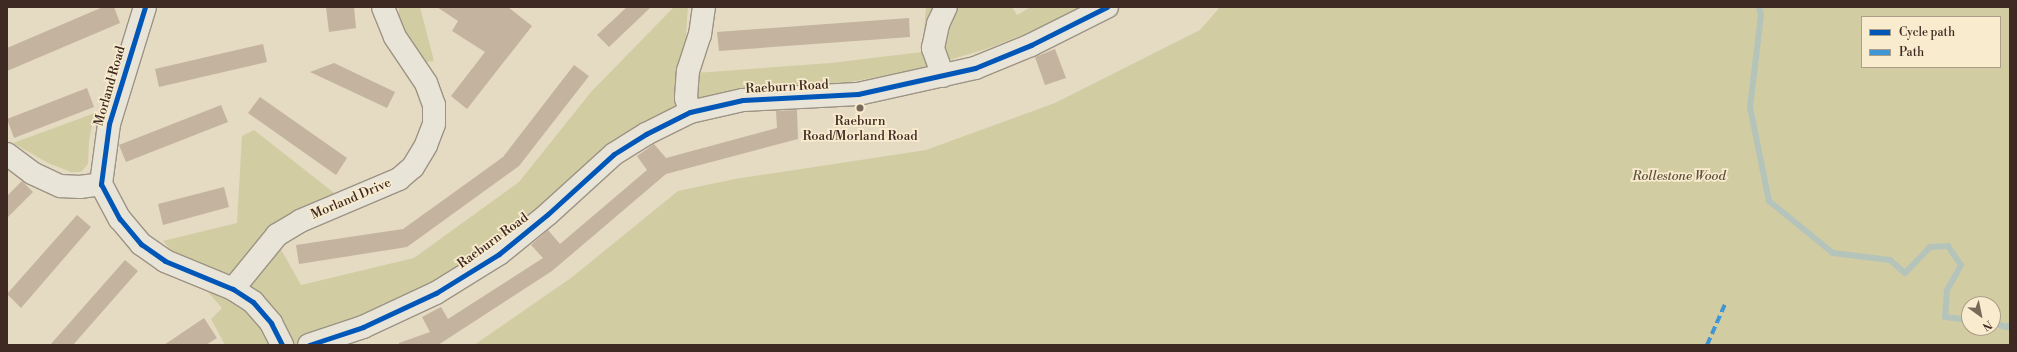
<!DOCTYPE html>
<html>
<head>
<meta charset="utf-8">
<style>
	body { margin:0 }
	#map { position:relative; width:2017px; height:352px; overflow:hidden; background:#e5dac2; font-family:"Libre Bodoni",serif }
	div>[style] { position:absolute }
	.green>* { inset:0; background:#d2cca2 }
	.stream>* { height:6px; margin:-3px; padding:0 3px; transform-origin:3px; border-radius:3px; background:#b5c4bb }
	.building>* { inset:0; background:#c4b39f }
	.roads { filter:drop-shadow(1px 0 #9c9384) drop-shadow(-1px 0 #9c9384) drop-shadow(0 1px #9c9384) drop-shadow(0 -1px #9c9384) }
	.minor>* { height:22px; margin:-11px; padding:0 11px; transform-origin:11px; border-radius:11px; background:#e9e4d8 }
	.quiet>* { height:4px; margin-top:-2px; transform-origin:0; background:repeating-linear-gradient(90deg,#3f96d5 0 8px,transparent 0 12px) }
	.cycleway>* { height:5px; margin:-2.5px; padding:0 2.5px; transform-origin:2.5px; border-radius:2.5px; background:#0057b8 }
	.dots>* { width:11px; height:11px; translate:-50% -50%; box-sizing:border-box; border:2px solid #f8ebce; border-radius:50% }
	span { translate:-50% -50%; white-space:nowrap; text-align:center; line-height:1.15; -webkit-text-stroke:3.5px #f8ebce; paint-order:stroke }
	.street-label { font-size:13px; color:#3e2a22 }
	.poi-label { font-size:13px; color:#3e2a22 }
	.park-label { font-size:13px; color:#5f503c; font-style:italic }
	.frame { position:absolute; inset:0; border:8px solid #3e2a22; pointer-events:none }
	.legend { position:absolute; left:1861px; top:16px; width:140px; height:52px; box-sizing:border-box; background:#f8ebce; border:1px solid #ae9e89; margin:0; padding:5px 7px; list-style:none; font-size:12px; color:#3e2a22 }
	.legend li { display:flex; align-items:center; gap:8px; height:20px }
	.legend b { width:20px; border:1px solid #ae9e89 }
	.north { position:absolute; left:1961px; top:296px; width:40px; height:40px; box-sizing:border-box; background:#f8ebce; border:1px solid #ae9e89; border-radius:50%; rotate:147deg; font-size:11px; font-weight:700; line-height:16px; text-align:center; color:#3e2a22 }
	.north::after { content:''; display:block; margin:auto; width:14px; height:18px; background:#78685a; clip-path:polygon(50% 0,100% 100%,50% 72%,0 100%) }
</style>
</head>
<body>
<div id="map">
	<div class="green">
		<div style="clip-path:polygon(399px 7px,420px 7px,434px 61px,418px 63px,398px 25px)"></div>
		<div style="clip-path:polygon(674px 7px,688px 7px,686px 33px,696px 73px,831px 63px,922px 52px,926px 7px,1012px 7px,1017px 15px,1031px 7px,1085px 7px,1066px 18px,989px 48px,920px 69px,840px 84px,757px 87px,668px 110px,598px 156px,507px 237px,427px 290px,305px 345px,225px 345px,211px 319px,222px 308px,163px 241px,237px 223px,242px 136px,254px 130px,338px 196px,269px 228px,301px 285px,414px 258px,519px 182px,591px 92px)"></div>
		<div style="clip-path:polygon(evenodd,1220px 7px,2010px 7px,2010px 345px,474px 345px,571px 278px,678px 191px,735px 179px,926px 150px,1055px 103px,1200px 30px,1220px 7px,1862px 17px,2000px 17px,2000px 67px,1862px 67px,1862px 17px,1220px 7px,1969px 304px,1993px 304px,1993px 328px,1969px 328px,1969px 304px)"></div>
		<div style="clip-path:polygon(95px 113px,89px 140px,88px 164px,81px 172px,71px 172px,48px 163px,13px 143px)"></div>
	</div>
	<div class="stream">
		<div style="left:1759px;top:7px;width:8px;rotate:76deg"></div>
		<div style="left:1761px;top:15px;width:93px;rotate:96.8deg"></div>
		<div style="left:1750px;top:107px;width:96px;rotate:78.6deg"></div>
		<div style="left:1769px;top:201px;width:82px;rotate:39.1deg"></div>
		<div style="left:1833px;top:253px;width:57px;rotate:7deg"></div>
		<div style="left:1890px;top:260px;width:20px;rotate:41deg"></div>
		<div style="left:1905px;top:273px;width:36px;rotate:-46deg"></div>
		<div style="left:1930px;top:247px;width:18px;rotate:-3deg"></div>
		<div style="left:1948px;top:246px;width:23px;rotate:56deg"></div>
		<div style="left:1961px;top:265px;width:29px;rotate:119deg"></div>
		<div style="left:1947px;top:290px;width:27px;rotate:94deg"></div>
		<div style="left:1945px;top:317px;width:24px;rotate:7deg"></div>
		<div style="left:1993px;top:323px;width:14px;rotate:17deg"></div>
		<div style="left:2006px;top:327px;width:4px;rotate:-27deg"></div>
	</div>
	<div class="building">
		<div style="clip-path:polygon(103px 7px,114px 7px,120px 23px,7px 71px,7px 48px)"></div>
		<div style="clip-path:polygon(326px 7px,354px 7px,356px 28px,329px 32px)"></div>
		<div style="clip-path:polygon(437px 7px,508px 7px,532px 26px,467px 109px,451px 96px,485px 52px,452px 31px,458px 21px)"></div>
		<div style="clip-path:polygon(627px 7px,651px 7px,609px 47px,597px 35px)"></div>
		<div style="clip-path:polygon(909px 18px,910px 37px,719px 51px,717px 32px)"></div>
		<div style="clip-path:polygon(263px 44px,267px 62px,159px 87px,155px 69px)"></div>
		<div style="clip-path:polygon(1055px 49px,1066px 78px,1045px 85px,1035px 57px)"></div>
		<div style="clip-path:polygon(334px 63px,395px 92px,387px 108px,310px 72px)"></div>
		<div style="clip-path:polygon(574px 65px,589px 76px,519px 166px,407px 247px,299px 264px,296px 245px,403px 229px,449px 196px,503px 157px)"></div>
		<div style="clip-path:polygon(87px 88px,94px 107px,14px 138px,7px 119px)"></div>
		<div style="clip-path:polygon(260px 97px,347px 158px,336px 175px,248px 113px)"></div>
		<div style="clip-path:polygon(221px 105px,228px 122px,126px 162px,119px 145px)"></div>
		<div style="clip-path:polygon(797px 110px,798px 139px,666px 174px,552px 271px,438px 345px,399px 345px,399px 343px,430px 332px,422px 317px,441px 307px,448px 319px,543px 258px,531px 245px,548px 230px,560px 244px,647px 170px,637px 156px,654px 144px,666px 158px,777px 128px,776px 111px)"></div>
		<div style="clip-path:polygon(22px 181px,33px 192px,7px 218px,7px 196px)"></div>
		<div style="clip-path:polygon(224px 187px,229px 207px,163px 225px,158px 204px)"></div>
		<div style="clip-path:polygon(77px 215px,91px 227px,21px 308px,7px 294px)"></div>
		<div style="clip-path:polygon(125px 260px,138px 271px,80px 337px,73px 345px,50px 345px)"></div>
		<div style="clip-path:polygon(204px 318px,217px 338px,206px 345px,164px 345px)"></div>
	</div>
	<div class="roads">
		<div class="minor">
			<div style="left:145px;top:7px;width:122px;rotate:107.1deg"></div>
			<div style="left:109px;top:124px;width:61px;rotate:97.6deg"></div>
			<div style="left:101px;top:184px;width:40px;rotate:62deg"></div>
			<div style="left:120px;top:219px;width:33px;rotate:50deg"></div>
			<div style="left:141px;top:244px;width:29px;rotate:35deg"></div>
			<div style="left:165px;top:261px;width:74px;rotate:22.4deg"></div>
			<div style="left:233px;top:289px;width:24px;rotate:33deg"></div>
			<div style="left:253px;top:302px;width:28px;rotate:49deg"></div>
			<div style="left:271px;top:323px;width:25px;rotate:63deg"></div>
			<div style="left:943px;top:76px;width:30px;rotate:-110deg"></div>
			<div style="left:933px;top:48px;width:25px;rotate:-78deg"></div>
			<div style="left:938px;top:24px;width:19px;rotate:-65deg"></div>
			<div style="left:690px;top:112px;width:15px;rotate:-106deg"></div>
			<div style="left:686px;top:98px;width:27px;rotate:-86deg"></div>
			<div style="left:688px;top:71px;width:38px;rotate:-72deg"></div>
			<div style="left:700px;top:35px;width:28px;rotate:-82deg"></div>
			<div style="left:7px;top:154px;width:31px;rotate:37deg"></div>
			<div style="left:32px;top:173px;width:31px;rotate:25deg"></div>
			<div style="left:60px;top:186px;width:20px;rotate:3deg"></div>
			<div style="left:80px;top:187px;width:21px;rotate:-8deg"></div>
			<div style="left:233px;top:289px;width:70px;rotate:-50.8deg"></div>
			<div style="left:277px;top:235px;width:27px;rotate:-31deg"></div>
			<div style="left:300px;top:221px;width:108px;rotate:-23deg"></div>
			<div style="left:399px;top:179px;width:18px;rotate:-41deg"></div>
			<div style="left:413px;top:167px;width:26px;rotate:-59deg"></div>
			<div style="left:426px;top:145px;width:22px;rotate:-69deg"></div>
			<div style="left:434px;top:124px;width:19px;rotate:-90deg"></div>
			<div style="left:434px;top:105px;width:23px;rotate:-110deg"></div>
			<div style="left:426px;top:83px;width:55px;rotate:-124deg"></div>
			<div style="left:395px;top:37px;width:32px;rotate:-112deg"></div>
			<div style="left:309px;top:345px;width:57px;rotate:-18.4deg"></div>
			<div style="left:363px;top:327px;width:81px;rotate:-25deg"></div>
			<div style="left:436px;top:293px;width:74px;rotate:-31.8deg"></div>
			<div style="left:499px;top:254px;width:63px;rotate:-39.2deg"></div>
			<div style="left:548px;top:214px;width:89px;rotate:-42.3deg"></div>
			<div style="left:614px;top:154px;width:38px;rotate:-32deg"></div>
			<div style="left:646px;top:134px;width:49px;rotate:-26.6deg"></div>
			<div style="left:690px;top:112px;width:54px;rotate:-12.8deg"></div>
			<div style="left:743px;top:100px;width:115px;rotate:-3deg"></div>
			<div style="left:858px;top:94px;width:120px;rotate:-12.5deg"></div>
			<div style="left:975px;top:68px;width:61px;rotate:-22.3deg"></div>
			<div style="left:1031px;top:45px;width:85px;rotate:-26.6deg"></div>
		</div>
	</div>
	<div class="quiet">
		<div style="left:1707px;top:345px;width:47px;rotate:-66.2deg"></div>
	</div>
	<div class="cycleway">
		<div style="left:145px;top:7px;width:122px;rotate:107.1deg"></div>
		<div style="left:109px;top:124px;width:61px;rotate:97.6deg"></div>
		<div style="left:101px;top:184px;width:40px;rotate:62deg"></div>
		<div style="left:120px;top:219px;width:33px;rotate:50deg"></div>
		<div style="left:141px;top:244px;width:29px;rotate:35deg"></div>
		<div style="left:165px;top:261px;width:74px;rotate:22.4deg"></div>
		<div style="left:233px;top:289px;width:24px;rotate:33deg"></div>
		<div style="left:253px;top:302px;width:28px;rotate:49deg"></div>
		<div style="left:271px;top:323px;width:25px;rotate:63deg"></div>
		<div style="left:309px;top:345px;width:57px;rotate:-18.4deg"></div>
		<div style="left:363px;top:327px;width:81px;rotate:-25deg"></div>
		<div style="left:436px;top:293px;width:74px;rotate:-31.8deg"></div>
		<div style="left:499px;top:254px;width:63px;rotate:-39.2deg"></div>
		<div style="left:548px;top:214px;width:89px;rotate:-42.3deg"></div>
		<div style="left:614px;top:154px;width:38px;rotate:-32deg"></div>
		<div style="left:646px;top:134px;width:49px;rotate:-26.6deg"></div>
		<div style="left:690px;top:112px;width:54px;rotate:-12.8deg"></div>
		<div style="left:743px;top:100px;width:115px;rotate:-3deg"></div>
		<div style="left:858px;top:94px;width:120px;rotate:-12.5deg"></div>
		<div style="left:975px;top:68px;width:61px;rotate:-22.3deg"></div>
		<div style="left:1031px;top:45px;width:85px;rotate:-26.6deg"></div>
	</div>
	<div class="dots">
		<div style="left:860px;top:108px;background:#78685a"></div>
	</div>
	<div class="street-label">
		<span style="left:110px;top:86px;rotate:-74deg">Morland Road</span>
		<span style="left:787px;top:87px;rotate:-3deg">Raeburn Road</span>
		<span style="left:351px;top:199px;rotate:-23deg">Morland Drive</span>
		<span style="left:493px;top:241px;rotate:-36deg">Raeburn Road</span>
	</div>
	<div class="poi-label">
		<span style="left:860px;top:129px">Raeburn<br>Road/Morland Road</span>
	</div>
	<div class="park-label">
		<span style="left:1679px;top:176px">Rollestone Wood</span>
	</div>
	<div class="frame"></div>
	<ul class="legend">
	<li><b style="height:5px;background:#0057b8"></b>Cycle path</li>
	<li><b style="height:5px;background:#3f96d5"></b>Path</li>
	</ul>
	<div class="north">N</div>
</div>
</body>
</html>
